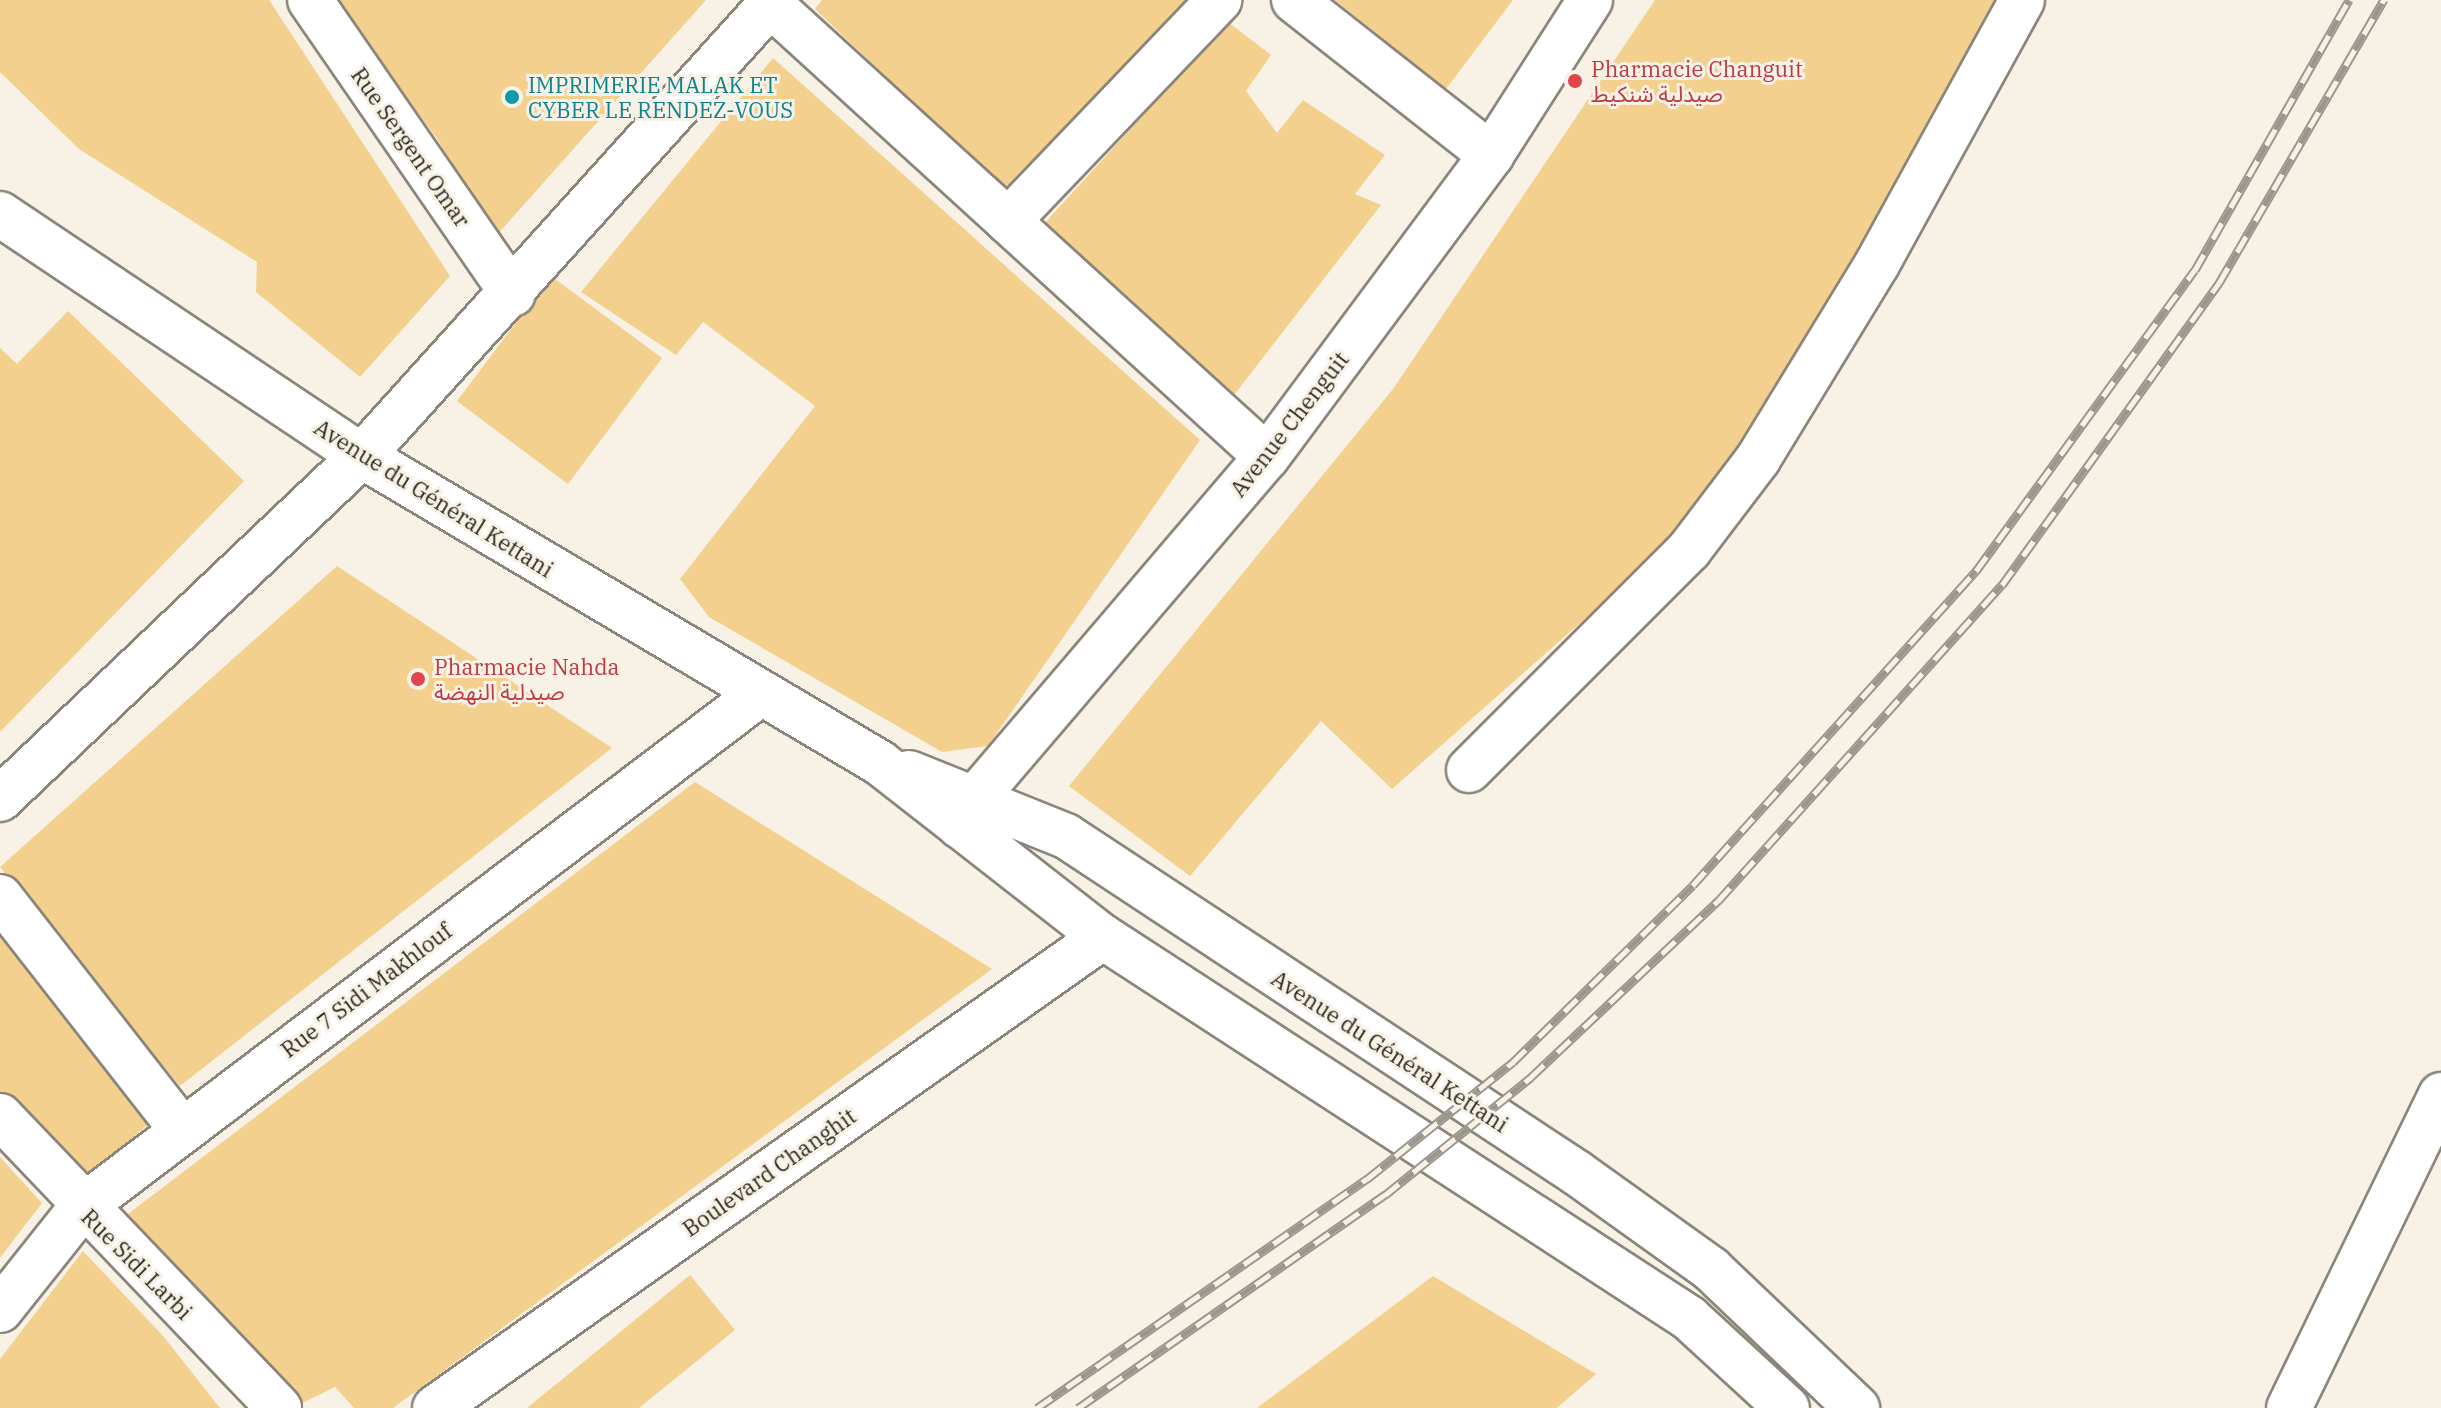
<!DOCTYPE html>
<html>
<head>
<meta charset="utf-8">
<style>
	body { margin:0 }
	#map { position:relative; width:2441px; height:1408px; overflow:hidden; background:#f8f2e6; font-family:"IBM Plex Serif","Noto Sans Arabic",serif }
	div>[style] { position:absolute }
	.building>* { inset:0; background:#f3d08d }
	.roads { filter:drop-shadow(2px 0 #8b857b) drop-shadow(-2px 0 #8b857b) drop-shadow(0 2px #8b857b) drop-shadow(0 -2px #8b857b) }
	.street>* { height:44px; margin:-22px; padding:0 22px; transform-origin:22px; border-radius:22px; background:#fff }
	.secondary>* { height:44px; margin:-22px; padding:0 22px; transform-origin:22px; border-radius:22px; background:#fff }
	.rail>* { height:9px; margin-top:-4.5px; transform-origin:0; background:repeating-linear-gradient(90deg,#f8f2e6 0 18px,#9b978e 0 36px); box-sizing:border-box; border-block:2px solid #9b978e }
	.dots>* { width:22px; height:22px; translate:-50% -50%; box-sizing:border-box; border:4px solid #f8f2e6; border-radius:50% }
	span { translate:-50% -50%; white-space:nowrap; text-align:center; line-height:1.15; -webkit-text-stroke:6px #f8f2e6; paint-order:stroke }
	.health-label { font-size:22px; color:#be3a42 }
	.left { translate:0 -50%; text-align:left }
	.culture-label { font-size:22px; color:#0d838f }
	.street-label { font-size:22px; color:#2a2823 }
</style>
</head>
<body>
<div id="map">
	<div class="building">
		<div style="clip-path:polygon(0 0,269px 0,450px 276px,360px 377px,256px 292px,257px 262px,79px 149px,0 72px)"></div>
		<div style="clip-path:polygon(335px 0,706px 0,495px 237px,438px 140px)"></div>
		<div style="clip-path:polygon(822px 0,1186px 0,1006px 192px,815px 9px)"></div>
		<div style="clip-path:polygon(1335px 0,1513px 0,1446px 89px)"></div>
		<div style="clip-path:polygon(1655px 0,1997px 0,1952px 107px,1699px 518px,1392px 789px,1321px 721px,1190px 876px,1069px 786px,1393px 389px)"></div>
		<div style="clip-path:polygon(1228px 22px,1271px 55px,1246px 91px,1277px 133px,1303px 100px,1385px 155px,1355px 194px,1381px 205px,1234px 395px,1042px 226px)"></div>
		<div style="clip-path:polygon(773px 58px,1200px 440px,988px 746px,942px 752px,709px 617px,680px 579px,815px 406px,703px 322px,676px 355px,581px 292px)"></div>
		<div style="clip-path:polygon(551px 276px,662px 358px,568px 484px,457px 401px)"></div>
		<div style="clip-path:polygon(68px 311px,244px 481px,0 732px,0 348px,17px 364px)"></div>
		<div style="clip-path:polygon(337px 566px,612px 748px,180px 1086px,0 867px)"></div>
		<div style="clip-path:polygon(695px 782px,992px 969px,393px 1408px,354px 1408px,335px 1387px,292px 1408px,128px 1214px)"></div>
		<div style="clip-path:polygon(0 927px,160px 1114px,78px 1185px,0 1094px)"></div>
		<div style="clip-path:polygon(0 1157px,42px 1203px,0 1258px)"></div>
		<div style="clip-path:polygon(83px 1251px,164px 1337px,220px 1408px,0 1408px,0 1359px)"></div>
		<div style="clip-path:polygon(690px 1275px,735px 1330px,639px 1408px,527px 1408px)"></div>
		<div style="clip-path:polygon(1433px 1276px,1596px 1374px,1557px 1408px,1257px 1408px)"></div>
	</div>
	<div class="roads">
		<div class="street">
			<div style="left:310px;top:0;width:357px;rotate:55.4deg"></div>
			<div style="left:1294px;top:0;width:251px;rotate:38.2deg"></div>
			<div style="left:770px;top:4px;width:672px;rotate:42.35deg"></div>
			<div style="left:1008px;top:221px;width:306px;rotate:-46.3deg"></div>
			<div style="left:1469px;top:770px;width:311px;rotate:-45deg"></div>
			<div style="left:1689px;top:550px;width:114px;rotate:-52.8deg"></div>
			<div style="left:1758px;top:459px;width:228px;rotate:-58.6deg"></div>
			<div style="left:1877px;top:264px;width:301px;rotate:-61.2deg"></div>
			<div style="left:0;top:799px;width:499px;rotate:-43.5deg"></div>
			<div style="left:362px;top:456px;width:615px;rotate:-47.9deg"></div>
			<div style="left:960px;top:826px;width:34px;rotate:-60deg"></div>
			<div style="left:977px;top:796px;width:446px;rotate:-49.5deg"></div>
			<div style="left:1267px;top:457px;width:376px;rotate:-53.4deg"></div>
			<div style="left:1491px;top:155px;width:184px;rotate:-57.4deg"></div>
			<div style="left:0;top:897px;width:294px;rotate:52deg"></div>
			<div style="left:0;top:1116px;width:404px;rotate:46.3deg"></div>
			<div style="left:0;top:1310px;width:130px;rotate:-51.5deg"></div>
			<div style="left:81px;top:1208px;width:848px;rotate:-37.14deg"></div>
			<div style="left:435px;top:1408px;width:817px;rotate:-35.19deg"></div>
		</div>
		<div class="secondary">
			<div style="left:0;top:214px;width:435px;rotate:33.8deg"></div>
			<div style="left:362px;top:456px;width:602px;rotate:30.65deg"></div>
			<div style="left:880px;top:763px;width:283px;rotate:38deg"></div>
			<div style="left:1103px;top:937px;width:699px;rotate:33.03deg"></div>
			<div style="left:1689px;top:1318px;width:133px;rotate:42.6deg"></div>
			<div style="left:909px;top:773px;width:169px;rotate:21.9deg"></div>
			<div style="left:1066px;top:836px;width:612px;rotate:33.4deg"></div>
			<div style="left:1577px;top:1173px;width:165px;rotate:35.6deg"></div>
			<div style="left:1711px;top:1269px;width:202px;rotate:43.6deg"></div>
			<div style="left:2289px;top:1408px;width:348px;rotate:-64.1deg"></div>
		</div>
	</div>
	<div class="rail">
		<div style="left:1037px;top:1408px;width:402px;rotate:-34.8deg"></div>
		<div style="left:1367px;top:1179px;width:187px;rotate:-38.7deg"></div>
		<div style="left:1513px;top:1062px;width:252px;rotate:-44.5deg"></div>
		<div style="left:1693px;top:885px;width:423px;rotate:-48deg"></div>
		<div style="left:1976px;top:571px;width:372px;rotate:-54deg"></div>
		<div style="left:2195px;top:270px;width:311px;rotate:-60.3deg"></div>
		<div style="left:1078px;top:1408px;width:374px;rotate:-34.8deg"></div>
		<div style="left:1385px;top:1195px;width:188px;rotate:-38.9deg"></div>
		<div style="left:1531px;top:1077px;width:257px;rotate:-43.3deg"></div>
		<div style="left:1718px;top:901px;width:425px;rotate:-48.1deg"></div>
		<div style="left:2002px;top:585px;width:372px;rotate:-54.3deg"></div>
		<div style="left:2219px;top:283px;width:328px;rotate:-59.8deg"></div>
	</div>
	<div class="dots">
		<div style="left:1575px;top:81px;background:#e0444e"></div>
		<div style="left:512px;top:97px;background:#0f9aa8"></div>
		<div style="left:418px;top:679px;background:#e0444e"></div>
	</div>
	<div class="health-label">
		<span class="left" style="left:1591px;top:81px">Pharmacie Changuit<br>صيدلية شنكيط</span>
		<span class="left" style="left:434px;top:679px">Pharmacie Nahda<br>صيدلية النهضة</span>
	</div>
	<div class="culture-label">
		<span class="left" style="left:528px;top:97px">IMPRIMERIE MALAK ET<br>CYBER LE RENDEZ-VOUS</span>
	</div>
	<div class="street-label">
		<span style="left:411px;top:147px;rotate:55deg">Rue Sergent Omar</span>
		<span style="left:1289px;top:424px;rotate:-52deg">Avenue Chenguit</span>
		<span style="left:434px;top:498px;rotate:32deg">Avenue du Général Kettani</span>
		<span style="left:366px;top:990px;rotate:-37deg">Rue 7 Sidi Makhlouf</span>
		<span style="left:1390px;top:1051px;rotate:33deg">Avenue du Général Kettani</span>
		<span style="left:769px;top:1172px;rotate:-35deg">Boulevard Changhit</span>
		<span style="left:137px;top:1264px;rotate:45deg">Rue Sidi Larbi</span>
	</div>
</div>
</body>
</html>
